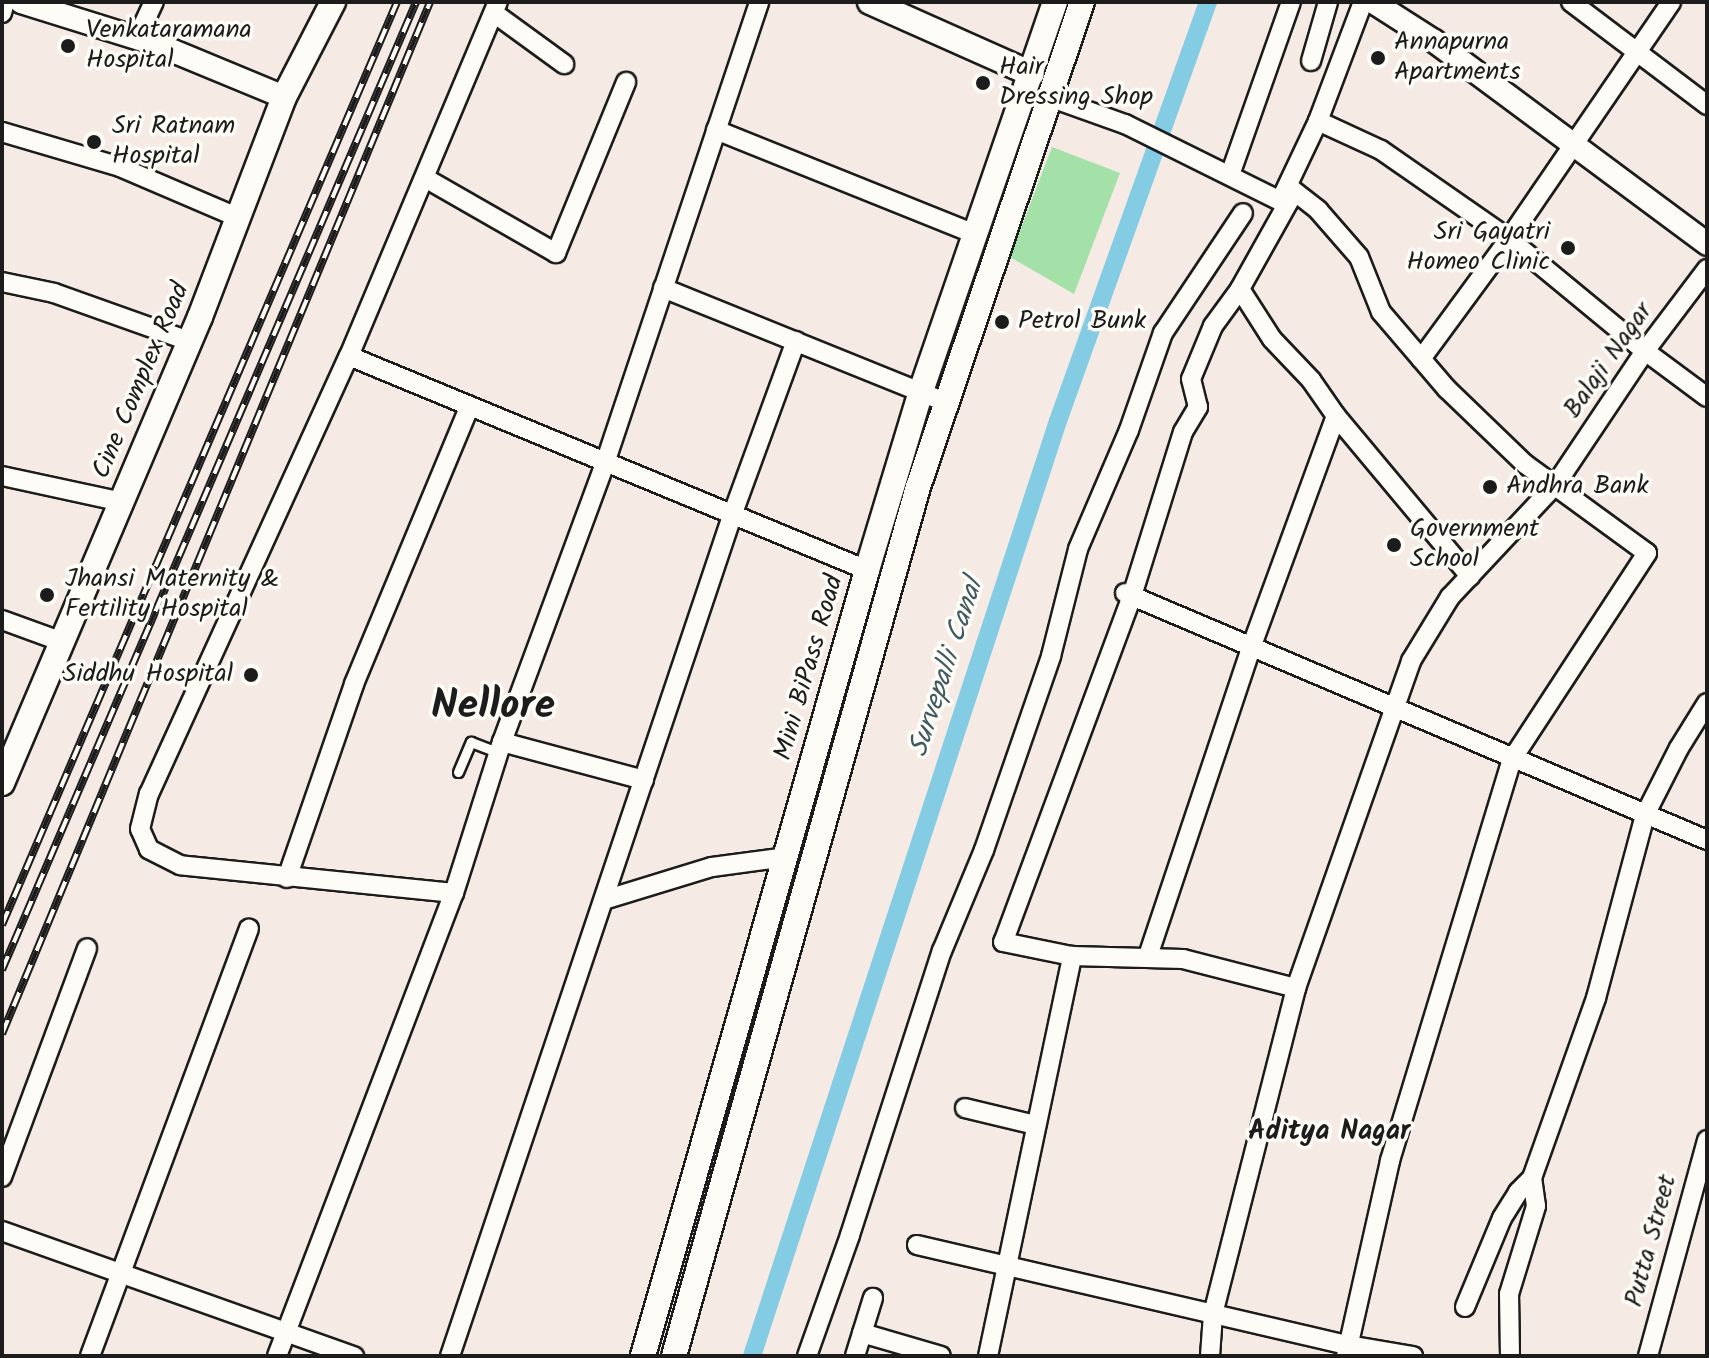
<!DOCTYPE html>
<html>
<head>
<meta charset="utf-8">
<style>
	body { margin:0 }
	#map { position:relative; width:1709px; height:1358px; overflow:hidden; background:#f6eae4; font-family:Kalam,sans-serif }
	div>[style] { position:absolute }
	.green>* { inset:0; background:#a3e1a8 }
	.canal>* { height:18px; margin:-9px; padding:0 9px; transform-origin:9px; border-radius:9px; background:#83cce4 }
	.roads { filter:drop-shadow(2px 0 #1c1c1c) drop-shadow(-2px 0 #1c1c1c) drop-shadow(0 2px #1c1c1c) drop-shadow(0 -2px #1c1c1c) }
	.service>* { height:9px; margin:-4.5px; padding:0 4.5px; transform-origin:4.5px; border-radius:4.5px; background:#fdfcf7 }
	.minor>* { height:18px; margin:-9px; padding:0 9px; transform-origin:9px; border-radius:9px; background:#fdfcf7 }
	.tertiary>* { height:22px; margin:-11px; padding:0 11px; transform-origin:11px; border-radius:11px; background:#fdfcf7 }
	.secondary>* { height:24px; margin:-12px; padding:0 12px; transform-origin:12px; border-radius:12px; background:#fdfcf7 }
	.rail>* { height:8px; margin-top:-4px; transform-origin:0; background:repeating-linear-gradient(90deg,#fdfcf7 0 15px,#1c1c1c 0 30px); box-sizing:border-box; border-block:2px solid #1c1c1c }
	.dots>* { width:22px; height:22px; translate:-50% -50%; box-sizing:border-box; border:4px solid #fdfcf7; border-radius:50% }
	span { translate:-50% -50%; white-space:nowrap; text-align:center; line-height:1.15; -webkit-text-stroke:7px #fdfcf7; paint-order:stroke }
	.poi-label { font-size:26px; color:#1c1c1c }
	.left { translate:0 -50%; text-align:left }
	.right { translate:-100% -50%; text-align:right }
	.street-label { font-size:26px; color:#1c1c1c }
	.water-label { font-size:28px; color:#405a62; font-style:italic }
	.neighbourhood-label { font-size:28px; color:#1c1c1c; font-weight:700 }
	.town-label { font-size:42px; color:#1c1c1c; font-weight:700 }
	.frame { position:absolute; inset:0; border:4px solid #1c1c1c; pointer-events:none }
</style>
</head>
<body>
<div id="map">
	<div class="green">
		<div style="clip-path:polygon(1052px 147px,1120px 173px,1074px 294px,1010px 257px)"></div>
	</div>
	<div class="canal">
		<div style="left:752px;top:1356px;width:984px;rotate:-71.88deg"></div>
		<div style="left:1058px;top:421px;width:445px;rotate:-70.3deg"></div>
	</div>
	<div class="roads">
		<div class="service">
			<div style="left:458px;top:772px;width:33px;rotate:-67deg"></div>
			<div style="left:471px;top:742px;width:30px;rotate:21deg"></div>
		</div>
		<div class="minor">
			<div style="left:1571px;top:2px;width:171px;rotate:37.1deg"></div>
			<div style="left:2px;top:13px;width:11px;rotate:-75deg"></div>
			<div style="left:494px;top:13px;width:87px;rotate:36.1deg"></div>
			<div style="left:137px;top:38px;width:40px;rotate:-65deg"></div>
			<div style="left:1311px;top:61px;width:61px;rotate:-73.9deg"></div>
			<div style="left:1049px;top:97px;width:81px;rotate:19.6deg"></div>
			<div style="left:1125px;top:124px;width:173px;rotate:26.4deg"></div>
			<div style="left:1280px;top:201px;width:17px;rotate:-36deg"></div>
			<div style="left:1294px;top:191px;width:31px;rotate:38deg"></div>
			<div style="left:1318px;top:210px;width:62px;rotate:48.9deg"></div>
			<div style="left:1359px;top:257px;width:59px;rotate:68.2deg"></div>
			<div style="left:1381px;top:312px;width:101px;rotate:49.4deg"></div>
			<div style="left:1447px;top:389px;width:108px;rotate:43.9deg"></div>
			<div style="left:1525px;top:464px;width:151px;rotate:36.1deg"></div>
			<div style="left:1647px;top:553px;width:246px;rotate:123.2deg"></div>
			<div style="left:1512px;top:759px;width:420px;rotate:106.9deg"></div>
			<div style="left:1390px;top:1161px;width:200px;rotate:102.7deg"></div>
			<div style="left:1318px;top:121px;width:69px;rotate:24.7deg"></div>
			<div style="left:1381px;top:150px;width:156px;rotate:34.8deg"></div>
			<div style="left:1509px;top:239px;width:176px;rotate:39.5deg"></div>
			<div style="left:1645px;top:351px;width:77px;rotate:36.6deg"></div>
			<div style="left:716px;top:130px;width:279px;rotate:21.9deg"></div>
			<div style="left:2px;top:132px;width:123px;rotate:16.5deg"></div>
			<div style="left:120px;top:167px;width:129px;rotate:23.2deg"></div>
			<div style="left:1230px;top:175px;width:183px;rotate:-70.6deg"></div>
			<div style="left:425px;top:178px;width:151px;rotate:29.8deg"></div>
			<div style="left:556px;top:253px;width:185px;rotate:-67.7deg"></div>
			<div style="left:1293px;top:194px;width:109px;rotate:119.2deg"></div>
			<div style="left:1240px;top:289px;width:46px;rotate:126.1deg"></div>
			<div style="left:1213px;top:326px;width:57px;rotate:112.5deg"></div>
			<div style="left:1191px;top:379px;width:29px;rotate:76deg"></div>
			<div style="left:1198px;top:407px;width:29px;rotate:121deg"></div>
			<div style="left:1183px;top:432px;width:172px;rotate:107.3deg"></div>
			<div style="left:1132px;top:596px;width:369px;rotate:110.4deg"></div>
			<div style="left:1003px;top:942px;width:70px;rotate:11.5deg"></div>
			<div style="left:1072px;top:956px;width:111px;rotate:1.5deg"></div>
			<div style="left:1183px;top:959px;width:117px;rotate:14.4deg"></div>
			<div style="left:1281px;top:199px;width:86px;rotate:-64.6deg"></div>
			<div style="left:1318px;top:121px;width:127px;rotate:-69.3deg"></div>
			<div style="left:2px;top:282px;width:53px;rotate:11.9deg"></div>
			<div style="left:54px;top:293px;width:143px;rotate:19.6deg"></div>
			<div style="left:663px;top:288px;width:304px;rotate:22deg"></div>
			<div style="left:1240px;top:289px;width:59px;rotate:57.4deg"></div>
			<div style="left:1272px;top:339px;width:57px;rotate:46.4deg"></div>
			<div style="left:1311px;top:380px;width:44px;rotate:55.2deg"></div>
			<div style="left:1336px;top:416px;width:209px;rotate:50.1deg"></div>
			<div style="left:349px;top:356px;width:560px;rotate:22.45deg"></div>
			<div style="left:1421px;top:359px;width:149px;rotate:-53.7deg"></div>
			<div style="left:1509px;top:239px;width:287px;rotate:-55.6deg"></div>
			<div style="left:2px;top:476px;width:123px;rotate:12.2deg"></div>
			<div style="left:1125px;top:593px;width:632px;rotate:23deg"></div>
			<div style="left:2px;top:620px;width:62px;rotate:19.9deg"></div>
			<div style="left:502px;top:742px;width:147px;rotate:15deg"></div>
			<div style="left:287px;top:878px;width:205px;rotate:-70.9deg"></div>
			<div style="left:354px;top:684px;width:301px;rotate:-67.4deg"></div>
			<div style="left:454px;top:893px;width:275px;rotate:-174.2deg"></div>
			<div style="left:180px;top:865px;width:35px;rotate:-153deg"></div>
			<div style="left:149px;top:849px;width:22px;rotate:-114deg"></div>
			<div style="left:140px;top:829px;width:36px;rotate:-76deg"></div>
			<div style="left:149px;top:794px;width:482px;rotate:-65.5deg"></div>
			<div style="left:349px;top:356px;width:384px;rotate:-67.2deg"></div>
			<div style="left:604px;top:900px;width:113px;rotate:-17deg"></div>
			<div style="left:712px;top:867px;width:76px;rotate:-7.6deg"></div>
			<div style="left:1148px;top:956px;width:325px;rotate:-71.5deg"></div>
			<div style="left:1251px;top:648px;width:247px;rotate:-69.9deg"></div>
			<div style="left:965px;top:1108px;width:73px;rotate:13.5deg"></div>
			<div style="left:2px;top:1177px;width:244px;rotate:-69.6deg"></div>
			<div style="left:2px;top:1231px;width:374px;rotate:19.6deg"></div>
			<div style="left:917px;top:1245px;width:441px;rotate:13.1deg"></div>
			<div style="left:1347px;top:1345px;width:67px;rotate:9.5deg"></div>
			<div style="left:1465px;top:1307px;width:96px;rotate:-67.4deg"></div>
			<div style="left:1502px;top:1218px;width:31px;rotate:-58deg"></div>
			<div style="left:1518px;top:1192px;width:20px;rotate:-45deg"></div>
			<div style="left:862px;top:1333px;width:82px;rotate:16.2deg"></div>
			<div style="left:90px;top:1356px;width:456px;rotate:-69.6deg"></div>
			<div style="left:277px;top:1356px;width:496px;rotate:-69.1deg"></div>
			<div style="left:454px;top:893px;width:158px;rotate:-72.4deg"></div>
			<div style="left:502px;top:742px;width:297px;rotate:-69.7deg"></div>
			<div style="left:605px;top:463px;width:486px;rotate:-71.5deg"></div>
			<div style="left:450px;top:1356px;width:889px;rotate:-71.44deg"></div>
			<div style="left:733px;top:513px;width:183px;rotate:-69.9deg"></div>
			<div style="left:807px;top:1356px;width:128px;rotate:-70.4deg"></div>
			<div style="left:850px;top:1235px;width:299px;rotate:-72.1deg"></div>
			<div style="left:942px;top:951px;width:109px;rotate:-67.4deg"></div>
			<div style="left:984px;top:850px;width:205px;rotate:-70.9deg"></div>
			<div style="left:1051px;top:656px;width:110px;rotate:-75.8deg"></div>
			<div style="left:1078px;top:549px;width:129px;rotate:-66.8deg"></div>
			<div style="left:1129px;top:430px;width:103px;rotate:-70.7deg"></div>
			<div style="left:1163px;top:333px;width:144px;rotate:-56.3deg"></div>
			<div style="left:855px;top:1356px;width:61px;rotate:-72.8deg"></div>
			<div style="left:988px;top:1356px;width:409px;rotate:-78.1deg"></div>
			<div style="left:1210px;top:1356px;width:42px;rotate:-85.9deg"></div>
			<div style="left:1213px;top:1314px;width:336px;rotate:-75.7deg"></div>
			<div style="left:1296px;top:988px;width:347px;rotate:-70.6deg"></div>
			<div style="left:1411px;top:661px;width:75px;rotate:-58.6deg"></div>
			<div style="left:1450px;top:597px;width:155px;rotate:-46.8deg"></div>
			<div style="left:1556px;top:484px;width:160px;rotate:-56.2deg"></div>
			<div style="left:1645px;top:351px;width:103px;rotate:-52.9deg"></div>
			<div style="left:1510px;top:1356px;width:62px;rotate:-90.9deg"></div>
			<div style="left:1509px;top:1294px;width:92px;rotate:-72.9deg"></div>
			<div style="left:1536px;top:1206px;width:28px;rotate:-98deg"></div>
			<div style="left:1532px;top:1178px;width:191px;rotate:-70.4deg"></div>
			<div style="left:1596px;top:998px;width:189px;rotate:-75deg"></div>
			<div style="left:1645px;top:815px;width:75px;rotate:-63.1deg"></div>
			<div style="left:1679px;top:748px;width:53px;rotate:-58.1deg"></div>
			<div style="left:1648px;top:1356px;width:224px;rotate:-74.7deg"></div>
		</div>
		<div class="tertiary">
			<div style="left:21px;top:2px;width:141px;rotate:17.3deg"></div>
			<div style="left:156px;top:44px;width:139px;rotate:22.5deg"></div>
			<div style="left:1373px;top:2px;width:72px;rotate:32.6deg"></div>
			<div style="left:1434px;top:41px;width:340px;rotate:36.6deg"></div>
		</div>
		<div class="secondary">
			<div style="left:870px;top:2px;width:177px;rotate:24deg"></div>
			<div style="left:2px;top:783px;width:506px;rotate:-66.98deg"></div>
			<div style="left:200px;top:317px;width:235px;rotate:-69.1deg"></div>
			<div style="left:284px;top:97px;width:107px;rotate:-62.7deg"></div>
			<div style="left:643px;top:1356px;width:817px;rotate:-74.09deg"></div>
			<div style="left:867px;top:570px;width:184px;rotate:-73.2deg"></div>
			<div style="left:920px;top:394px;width:415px;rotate:-71deg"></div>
			<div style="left:674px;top:1356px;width:903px;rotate:-74.32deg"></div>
			<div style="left:918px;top:487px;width:512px;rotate:-71.32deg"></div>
		</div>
	</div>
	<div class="rail">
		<div style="left:2px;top:925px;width:1004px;rotate:-66.83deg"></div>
		<div style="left:2px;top:970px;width:1053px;rotate:-66.84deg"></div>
		<div style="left:2px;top:1034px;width:1117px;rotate:-67.47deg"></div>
	</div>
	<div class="dots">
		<div style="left:68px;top:46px;background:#1c1c1c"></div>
		<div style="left:1378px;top:58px;background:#1c1c1c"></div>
		<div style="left:983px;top:83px;background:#1c1c1c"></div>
		<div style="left:94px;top:142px;background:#1c1c1c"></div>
		<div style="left:1568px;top:248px;background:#1c1c1c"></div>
		<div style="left:1002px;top:322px;background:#1c1c1c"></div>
		<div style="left:1490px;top:487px;background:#1c1c1c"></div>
		<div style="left:1394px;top:545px;background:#1c1c1c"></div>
		<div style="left:47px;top:595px;background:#1c1c1c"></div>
		<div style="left:251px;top:675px;background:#1c1c1c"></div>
	</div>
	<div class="poi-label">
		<span class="left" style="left:86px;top:46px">Venkataramana<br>Hospital</span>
		<span class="left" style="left:1394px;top:58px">Annapurna<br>Apartments</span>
		<span class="left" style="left:999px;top:83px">Hair<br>Dressing Shop</span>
		<span class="left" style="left:112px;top:142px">Sri Ratnam<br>Hospital</span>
		<span class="right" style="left:1550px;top:248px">Sri Gayatri<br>Homeo Clinic</span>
		<span class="left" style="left:1018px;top:322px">Petrol Bunk</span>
		<span class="left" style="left:1506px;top:487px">Andhra Bank</span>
		<span class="left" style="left:1410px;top:545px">Government<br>School</span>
		<span class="left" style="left:65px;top:595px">Jhansi Maternity &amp;<br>Fertility Hospital</span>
		<span class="right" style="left:233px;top:675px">Siddhu Hospital</span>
	</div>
	<div class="street-label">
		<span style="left:1609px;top:361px;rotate:-55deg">Balaji Nagar</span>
		<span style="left:142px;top:381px;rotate:-67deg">Cine Complex Road</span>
		<span style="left:810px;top:668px;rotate:-74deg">Mini BiPass Road</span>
		<span style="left:1652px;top:1241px;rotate:-75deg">Putta Street</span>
	</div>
	<div class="water-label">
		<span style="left:947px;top:668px;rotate:-72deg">Survepalli Canal</span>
	</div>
	<div class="neighbourhood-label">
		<span style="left:1329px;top:1132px">Aditya Nagar</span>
	</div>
	<div class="town-label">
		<span style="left:493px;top:707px">Nellore</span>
	</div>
	<div class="frame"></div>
</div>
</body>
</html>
